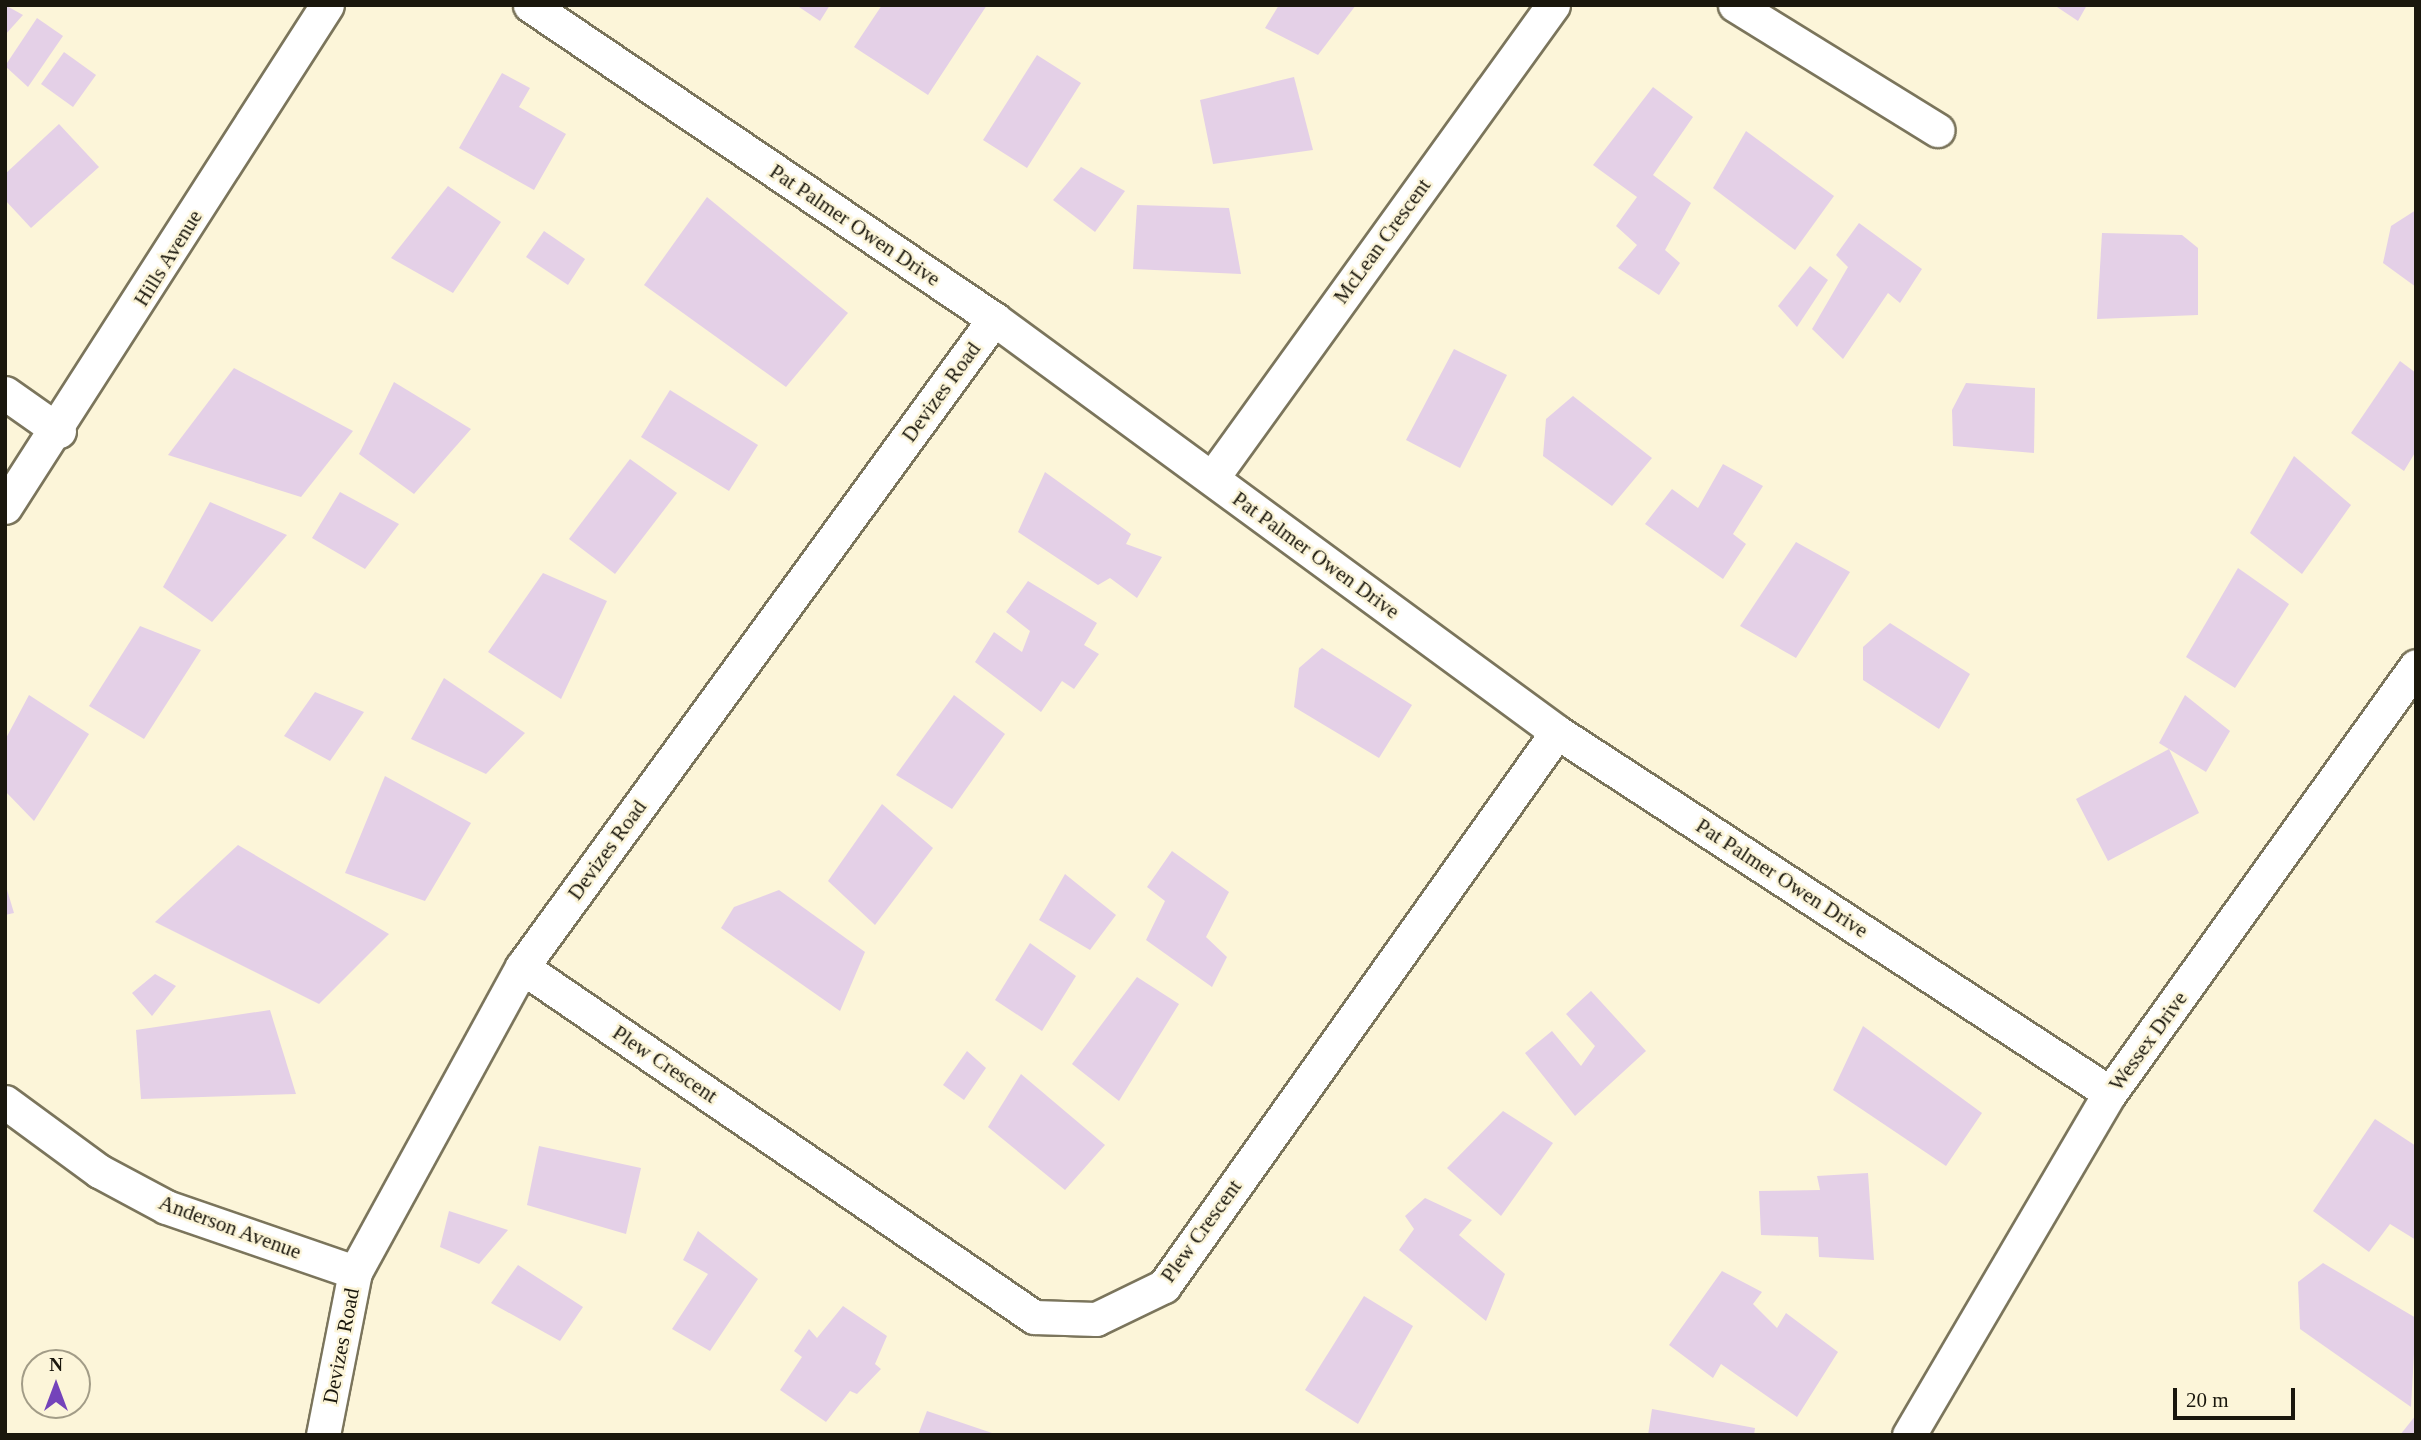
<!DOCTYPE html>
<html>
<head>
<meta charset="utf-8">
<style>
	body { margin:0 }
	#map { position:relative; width:2421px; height:1440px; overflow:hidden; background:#fcf5d9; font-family:Georgia,serif }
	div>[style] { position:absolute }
	.building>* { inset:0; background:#e4d0e7 }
	.roads { filter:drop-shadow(2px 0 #7b755c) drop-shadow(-2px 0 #7b755c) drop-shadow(0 2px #7b755c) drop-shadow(0 -2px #7b755c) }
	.minor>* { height:33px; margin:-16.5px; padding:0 16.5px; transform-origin:16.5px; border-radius:16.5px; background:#fff }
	span { translate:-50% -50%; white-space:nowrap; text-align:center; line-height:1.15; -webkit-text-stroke:5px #fcf5d9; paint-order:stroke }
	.street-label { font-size:21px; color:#1a170d }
	.frame { position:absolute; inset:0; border:7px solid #1a170d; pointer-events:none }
	.north { position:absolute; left:21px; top:1349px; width:70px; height:70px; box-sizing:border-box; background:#fcf5d9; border:2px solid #a29c87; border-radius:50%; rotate:0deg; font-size:19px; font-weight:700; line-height:28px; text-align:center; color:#1a170d }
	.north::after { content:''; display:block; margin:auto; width:24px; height:32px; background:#7443ba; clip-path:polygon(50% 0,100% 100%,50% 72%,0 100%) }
	.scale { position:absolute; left:2173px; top:1388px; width:122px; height:32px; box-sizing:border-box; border:4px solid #1a170d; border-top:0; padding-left:9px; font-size:21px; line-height:24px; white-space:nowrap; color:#1a170d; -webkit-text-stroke:5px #fcf5d9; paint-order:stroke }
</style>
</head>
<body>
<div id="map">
	<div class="building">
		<div style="clip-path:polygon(5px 5px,23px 15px,5px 35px)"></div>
		<div style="clip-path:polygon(796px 5px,830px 5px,820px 21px)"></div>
		<div style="clip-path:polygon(882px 5px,935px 6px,987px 5px,928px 95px,854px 47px)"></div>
		<div style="clip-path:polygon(1279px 5px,1356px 5px,1318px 55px,1265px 28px)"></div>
		<div style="clip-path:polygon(2054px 5px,2087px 5px,2078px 21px)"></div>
		<div style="clip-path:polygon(37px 18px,63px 36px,28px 87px,5px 66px)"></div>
		<div style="clip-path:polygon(64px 52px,96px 75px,73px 107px,41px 84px)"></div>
		<div style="clip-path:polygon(1037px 55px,1081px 83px,1027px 168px,983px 140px)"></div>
		<div style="clip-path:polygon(502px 73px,530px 88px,519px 107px,566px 134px,534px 190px,459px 148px)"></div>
		<div style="clip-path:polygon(1294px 77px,1313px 150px,1213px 164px,1200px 100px)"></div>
		<div style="clip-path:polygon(1653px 87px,1693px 117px,1653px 175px,1691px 203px,1665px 250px,1680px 263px,1659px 295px,1618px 268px,1637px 245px,1616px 226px,1637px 197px,1593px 165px)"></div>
		<div style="clip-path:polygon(59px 124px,99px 167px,31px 228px,5px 200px,5px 174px)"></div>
		<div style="clip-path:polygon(1746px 131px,1834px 196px,1795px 250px,1713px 188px)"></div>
		<div style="clip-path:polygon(1081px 167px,1125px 191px,1095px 232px,1053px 200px)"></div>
		<div style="clip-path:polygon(448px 186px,501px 222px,453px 293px,391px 258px)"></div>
		<div style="clip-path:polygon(707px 197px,848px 313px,786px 387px,644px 285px)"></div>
		<div style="clip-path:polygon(1137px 205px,1229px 208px,1241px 274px,1133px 269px)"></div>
		<div style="clip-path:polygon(2416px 210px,2416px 287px,2383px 263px,2391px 226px)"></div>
		<div style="clip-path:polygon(1859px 223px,1922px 269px,1900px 303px,1888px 293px,1843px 359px,1812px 329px,1848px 267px,1836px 255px)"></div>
		<div style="clip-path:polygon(544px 231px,585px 259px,568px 285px,526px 257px)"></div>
		<div style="clip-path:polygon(2102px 233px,2182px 235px,2198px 248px,2198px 315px,2097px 319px)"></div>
		<div style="clip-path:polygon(1810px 266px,1828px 280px,1797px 327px,1778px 306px)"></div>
		<div style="clip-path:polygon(1454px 349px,1507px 375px,1460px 468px,1406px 440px)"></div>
		<div style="clip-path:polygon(2400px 361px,2416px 373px,2416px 451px,2404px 471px,2351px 433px)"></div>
		<div style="clip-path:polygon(234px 368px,353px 431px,301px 497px,168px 455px)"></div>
		<div style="clip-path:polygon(394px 382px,471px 429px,414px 494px,359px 454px)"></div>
		<div style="clip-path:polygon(1966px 383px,2035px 388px,2034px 453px,1953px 446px,1952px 410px)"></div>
		<div style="clip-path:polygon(670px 390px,758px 445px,729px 491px,641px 437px)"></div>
		<div style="clip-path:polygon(1573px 396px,1652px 458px,1612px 506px,1543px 456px,1546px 419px)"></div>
		<div style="clip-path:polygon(2294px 456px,2351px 505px,2302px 574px,2250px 533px)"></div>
		<div style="clip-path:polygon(630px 459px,677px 493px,615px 574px,569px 539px)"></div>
		<div style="clip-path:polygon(1723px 464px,1763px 486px,1733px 534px,1746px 544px,1723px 579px,1645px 524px,1672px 489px,1698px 508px)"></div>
		<div style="clip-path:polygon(1045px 472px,1131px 534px,1126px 544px,1162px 557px,1137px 598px,1110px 578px,1098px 585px,1018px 532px)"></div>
		<div style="clip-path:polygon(340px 492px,399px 524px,365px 569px,312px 538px)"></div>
		<div style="clip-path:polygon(210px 502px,287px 535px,212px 622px,163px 587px)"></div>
		<div style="clip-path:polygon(1796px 542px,1850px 572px,1796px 658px,1740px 626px)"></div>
		<div style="clip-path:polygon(2238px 568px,2289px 604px,2235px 688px,2186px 657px)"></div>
		<div style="clip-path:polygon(543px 573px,607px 601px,561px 699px,488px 652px)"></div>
		<div style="clip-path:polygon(1028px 581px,1097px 623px,1084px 645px,1099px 654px,1074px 689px,1062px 681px,1041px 712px,975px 662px,994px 632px,1022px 652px,1030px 631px,1006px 612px)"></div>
		<div style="clip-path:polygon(1890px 623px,1970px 674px,1939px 729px,1863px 680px,1863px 647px)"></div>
		<div style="clip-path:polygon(140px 626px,201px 650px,144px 739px,89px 706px)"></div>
		<div style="clip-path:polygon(1322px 648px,1412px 705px,1379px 758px,1294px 707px,1299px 668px)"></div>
		<div style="clip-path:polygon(444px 678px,525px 733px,486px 774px,411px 739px)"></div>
		<div style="clip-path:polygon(315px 692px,364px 712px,330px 761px,284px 736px)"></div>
		<div style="clip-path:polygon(29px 695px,89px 734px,34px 821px,5px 791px,5px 740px)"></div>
		<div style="clip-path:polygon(954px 695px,1005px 734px,952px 809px,896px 775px)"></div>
		<div style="clip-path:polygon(2185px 695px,2230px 731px,2206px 772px,2159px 743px)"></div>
		<div style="clip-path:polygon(2169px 749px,2199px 813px,2108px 861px,2076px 799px)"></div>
		<div style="clip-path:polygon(385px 776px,471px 823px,425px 901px,345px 873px)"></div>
		<div style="clip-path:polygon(882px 804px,933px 848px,875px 925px,828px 881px)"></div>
		<div style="clip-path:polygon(238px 845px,389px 934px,319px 1004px,155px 922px)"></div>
		<div style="clip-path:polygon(1172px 851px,1229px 892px,1206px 937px,1227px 957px,1212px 987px,1146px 940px,1165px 901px,1147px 887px)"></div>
		<div style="clip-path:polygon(1065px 874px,1116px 915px,1090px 950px,1039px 920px)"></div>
		<div style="clip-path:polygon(5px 883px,14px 913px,5px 915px)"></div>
		<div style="clip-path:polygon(779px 890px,865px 952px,840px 1011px,721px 928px,734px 907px)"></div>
		<div style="clip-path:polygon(1030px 943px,1076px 976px,1042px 1031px,995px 1000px)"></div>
		<div style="clip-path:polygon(155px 974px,176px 986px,152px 1016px,132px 993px)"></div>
		<div style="clip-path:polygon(1137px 977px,1179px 1004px,1119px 1101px,1072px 1064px)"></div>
		<div style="clip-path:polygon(1591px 991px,1646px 1051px,1575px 1116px,1525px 1053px,1552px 1031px,1581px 1066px,1595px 1046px,1566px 1014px)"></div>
		<div style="clip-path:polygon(270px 1010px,296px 1094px,141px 1099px,136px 1030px)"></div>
		<div style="clip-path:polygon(1863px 1026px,1982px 1113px,1946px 1166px,1833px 1090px)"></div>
		<div style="clip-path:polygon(967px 1051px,986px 1068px,964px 1100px,943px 1085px)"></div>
		<div style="clip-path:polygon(1021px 1074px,1105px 1145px,1065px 1190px,988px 1127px)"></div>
		<div style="clip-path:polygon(1503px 1111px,1553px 1143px,1501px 1216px,1447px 1168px)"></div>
		<div style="clip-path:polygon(2375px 1119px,2416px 1146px,2416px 1240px,2390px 1224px,2369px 1252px,2313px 1211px)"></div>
		<div style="clip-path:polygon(539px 1146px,641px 1168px,626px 1234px,527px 1205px)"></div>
		<div style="clip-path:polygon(1868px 1173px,1874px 1260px,1819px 1257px,1818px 1237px,1761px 1235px,1759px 1191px,1820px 1190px,1817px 1176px)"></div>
		<div style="clip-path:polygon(1425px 1198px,1472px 1220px,1459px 1235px,1505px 1274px,1486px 1321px,1399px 1250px,1414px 1229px,1405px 1216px)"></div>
		<div style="clip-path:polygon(449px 1211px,508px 1230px,479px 1264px,440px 1247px)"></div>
		<div style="clip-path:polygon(698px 1231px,758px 1279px,710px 1351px,672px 1329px,708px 1274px,683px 1260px)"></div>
		<div style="clip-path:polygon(2323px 1263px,2416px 1318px,2411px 1407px,2300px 1329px,2298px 1282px)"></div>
		<div style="clip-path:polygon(518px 1265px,583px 1307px,560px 1341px,491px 1303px)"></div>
		<div style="clip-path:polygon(1722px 1271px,1762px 1292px,1753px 1304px,1777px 1328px,1786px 1313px,1838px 1352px,1797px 1417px,1721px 1364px,1713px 1378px,1669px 1345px)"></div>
		<div style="clip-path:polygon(1364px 1296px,1413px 1326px,1358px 1424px,1305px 1390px)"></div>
		<div style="clip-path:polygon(843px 1306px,887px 1336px,875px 1364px,881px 1369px,857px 1394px,850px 1391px,826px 1422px,780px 1390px,802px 1357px,794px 1351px,809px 1329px,817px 1338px)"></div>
		<div style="clip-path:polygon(1652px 1409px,1755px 1428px,1754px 1435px,1648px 1435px)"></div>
		<div style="clip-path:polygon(927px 1411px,995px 1434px,995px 1435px,918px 1435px)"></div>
		<div style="clip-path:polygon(2416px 1415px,2416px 1435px,2400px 1435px)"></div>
	</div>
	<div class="roads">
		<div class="minor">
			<div style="left:530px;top:5px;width:560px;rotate:34.09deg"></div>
			<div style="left:994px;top:319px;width:698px;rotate:36.26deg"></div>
			<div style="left:1557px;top:732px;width:660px;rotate:33.14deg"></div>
			<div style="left:1735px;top:5px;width:238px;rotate:31.7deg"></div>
			<div style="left:5px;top:393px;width:66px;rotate:35.1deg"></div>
			<div style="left:1212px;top:478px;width:583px;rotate:-54.21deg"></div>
			<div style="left:5px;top:507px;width:596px;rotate:-57.32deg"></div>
			<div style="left:522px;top:967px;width:620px;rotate:34.36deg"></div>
			<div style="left:1034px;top:1317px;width:62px;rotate:1.8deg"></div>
			<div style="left:1096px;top:1319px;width:76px;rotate:-25.9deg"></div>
			<div style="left:1164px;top:1286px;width:679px;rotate:-54.65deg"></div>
			<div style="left:5px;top:1102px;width:117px;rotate:36.3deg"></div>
			<div style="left:99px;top:1171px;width:76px;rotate:28.2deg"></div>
			<div style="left:166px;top:1207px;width:200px;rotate:19deg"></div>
			<div style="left:323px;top:1435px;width:166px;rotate:-78.9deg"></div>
			<div style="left:355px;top:1272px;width:348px;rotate:-61.3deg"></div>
			<div style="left:522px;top:967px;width:802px;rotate:-53.93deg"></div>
			<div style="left:1909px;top:1435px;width:397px;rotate:-59.6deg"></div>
			<div style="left:2110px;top:1093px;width:525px;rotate:-54.37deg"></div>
		</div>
	</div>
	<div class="street-label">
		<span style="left:855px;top:225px;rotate:34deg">Pat Palmer Owen Drive</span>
		<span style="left:1382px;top:241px;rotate:-54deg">McLean Crescent</span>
		<span style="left:168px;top:258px;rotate:-58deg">Hills Avenue</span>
		<span style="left:941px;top:392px;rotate:-54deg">Devizes Road</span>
		<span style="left:1316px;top:555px;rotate:36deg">Pat Palmer Owen Drive</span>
		<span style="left:607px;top:850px;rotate:-54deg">Devizes Road</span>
		<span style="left:1782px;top:878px;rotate:33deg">Pat Palmer Owen Drive</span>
		<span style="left:2148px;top:1041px;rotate:-54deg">Wessex Drive</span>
		<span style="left:665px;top:1064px;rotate:34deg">Plew Crescent</span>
		<span style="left:230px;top:1227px;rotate:20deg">Anderson Avenue</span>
		<span style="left:1201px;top:1231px;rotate:-54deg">Plew Crescent</span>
		<span style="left:341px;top:1346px;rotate:-79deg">Devizes Road</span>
	</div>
	<div class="frame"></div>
	<div class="north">N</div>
	<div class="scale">20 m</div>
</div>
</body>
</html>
